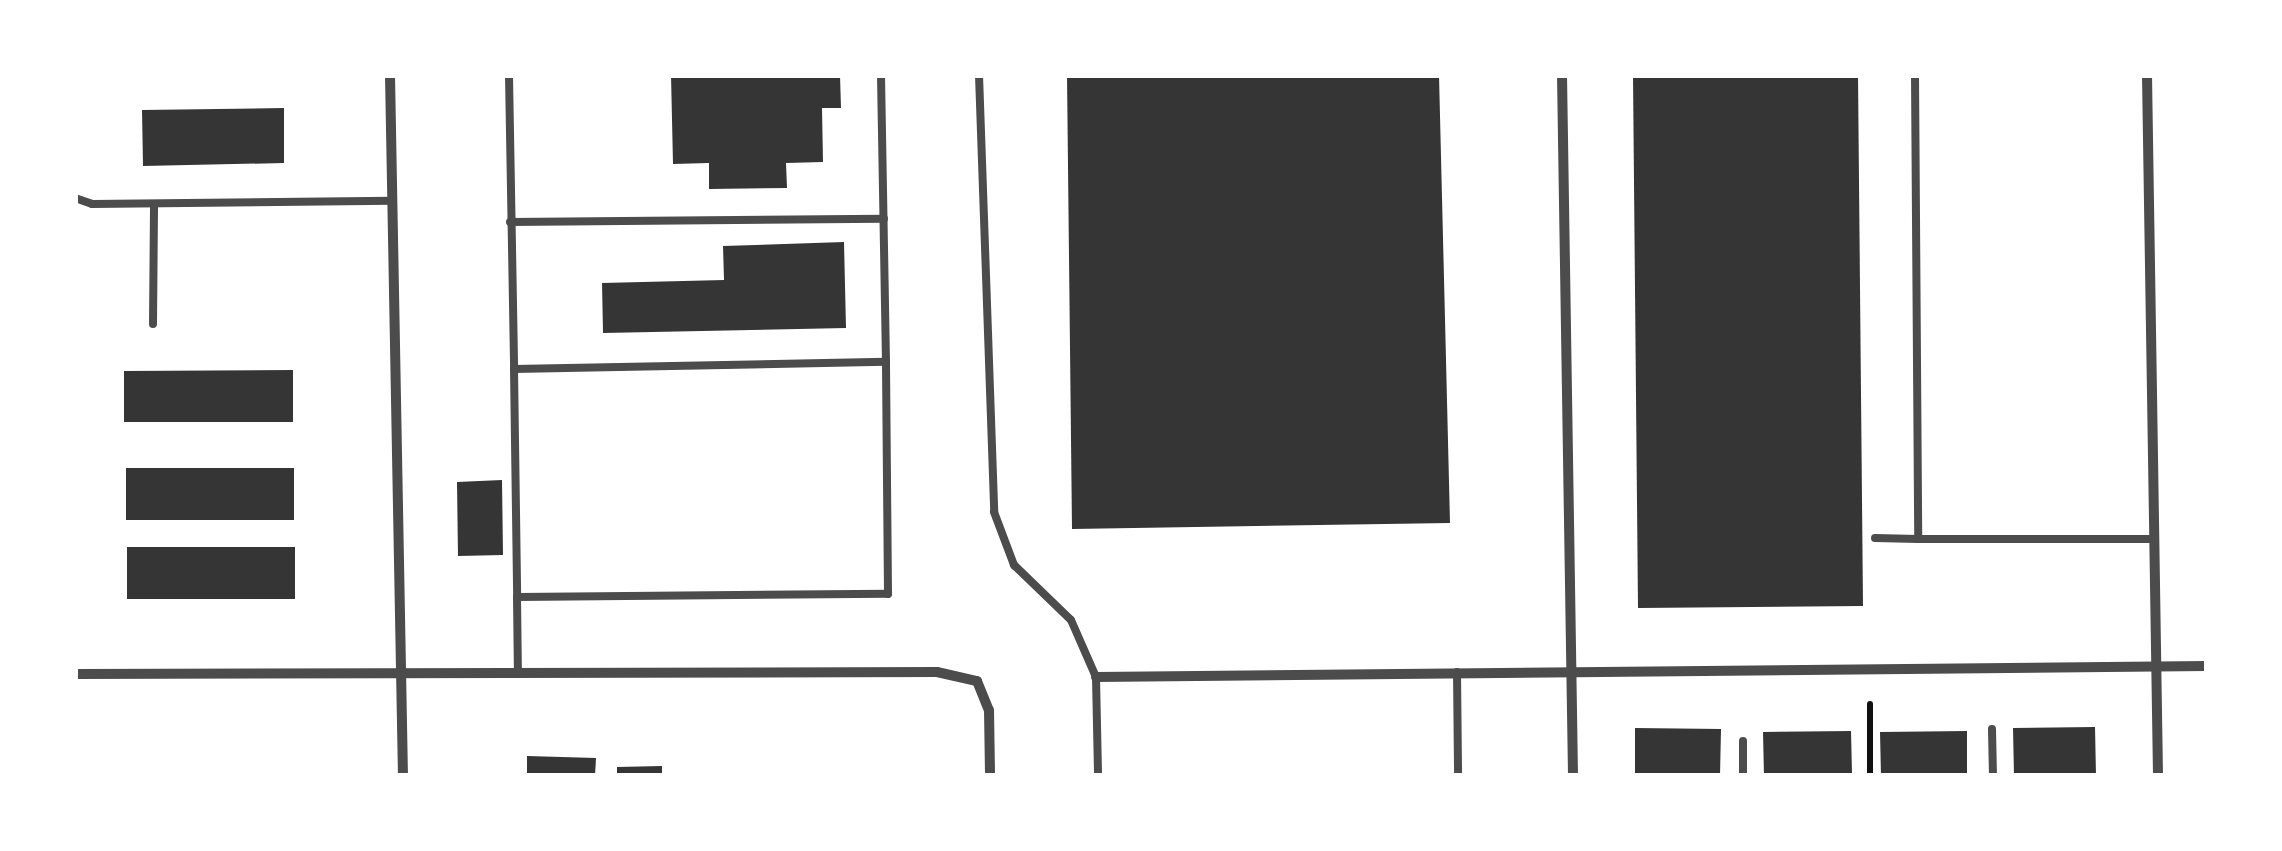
<!DOCTYPE html>
<html>
<head>
<meta charset="utf-8">
<style>
	body { margin:0 }
	#map { position:relative; width:2282px; height:851px; overflow:hidden; background:#fff; font-family:Helvetica,sans-serif }
	div>[style] { position:absolute }
	.building>* { inset:0; background:#353535 }
	.path>* { height:6px; margin:-3px; padding:0 3px; transform-origin:3px; border-radius:3px; background:#111 }
	.service>* { height:8px; margin:-4px; padding:0 4px; transform-origin:4px; border-radius:4px; background:#4c4c4c }
	.minor>* { height:10px; margin:-5px; padding:0 5px; transform-origin:5px; border-radius:5px; background:#4c4c4c }
	span { translate:-50% -50%; white-space:nowrap; text-align:center; line-height:1.15; -webkit-text-stroke:10px #fff; paint-order:stroke }
	.frame { position:absolute; inset:0; border:78px solid #fff; pointer-events:none }
</style>
</head>
<body>
<div id="map">
	<div class="building">
		<div style="clip-path:polygon(671px 75px,840px 75px,841px 108px,822px 108px,823px 162px,786px 163px,787px 188px,709px 189px,709px 163px,673px 164px)"></div>
		<div style="clip-path:polygon(1067px 75px,1439px 75px,1450px 523px,1072px 529px)"></div>
		<div style="clip-path:polygon(1633px 75px,1858px 75px,1863px 606px,1638px 608px)"></div>
		<div style="clip-path:polygon(284px 108px,284px 163px,143px 166px,142px 110px)"></div>
		<div style="clip-path:polygon(844px 242px,846px 328px,603px 333px,602px 283px,724px 280px,723px 246px)"></div>
		<div style="clip-path:polygon(293px 370px,293px 422px,124px 422px,124px 371px)"></div>
		<div style="clip-path:polygon(126px 468px,294px 468px,294px 520px,126px 520px)"></div>
		<div style="clip-path:polygon(502px 480px,503px 555px,458px 556px,457px 482px)"></div>
		<div style="clip-path:polygon(127px 547px,295px 547px,295px 599px,127px 599px)"></div>
		<div style="clip-path:polygon(2095px 727px,2096px 776px,2014px 776px,2013px 728px)"></div>
		<div style="clip-path:polygon(1635px 728px,1721px 729px,1720px 776px,1635px 775px)"></div>
		<div style="clip-path:polygon(1851px 731px,1852px 774px,1764px 776px,1763px 732px)"></div>
		<div style="clip-path:polygon(1967px 731px,1967px 776px,1881px 776px,1880px 732px)"></div>
		<div style="clip-path:polygon(527px 756px,596px 758px,595px 776px,527px 776px)"></div>
		<div style="clip-path:polygon(662px 766px,662px 776px,617px 776px,617px 767px)"></div>
	</div>
	<div class="path">
		<div style="left:1870px;top:776px;width:72px;rotate:-90deg"></div>
	</div>
	<div class="service">
		<div style="left:509px;top:75px;width:294px;rotate:89deg"></div>
		<div style="left:514px;top:369px;width:372px;rotate:-1.1deg"></div>
		<div style="left:886px;top:362px;width:287px;rotate:-91deg"></div>
		<div style="left:979px;top:75px;width:437px;rotate:88deg"></div>
		<div style="left:994px;top:512px;width:57px;rotate:69.3deg"></div>
		<div style="left:1014px;top:565px;width:79px;rotate:44deg"></div>
		<div style="left:1071px;top:620px;width:62px;rotate:66.3deg"></div>
		<div style="left:1096px;top:677px;width:99px;rotate:88.8deg"></div>
		<div style="left:1915px;top:75px;width:464px;rotate:89.6deg"></div>
		<div style="left:1918px;top:539px;width:235px"></div>
		<div style="left:75px;top:198px;width:18px;rotate:19deg"></div>
		<div style="left:92px;top:204px;width:300px;rotate:-0.6deg"></div>
		<div style="left:510px;top:222px;width:374px;rotate:-0.5deg"></div>
		<div style="left:153px;top:324px;width:120px;rotate:-89.5deg"></div>
		<div style="left:514px;top:369px;width:228px;rotate:89.2deg"></div>
		<div style="left:517px;top:597px;width:371px;rotate:-0.5deg"></div>
		<div style="left:888px;top:594px;width:232px;rotate:-90.5deg"></div>
		<div style="left:1875px;top:538px;width:43px;rotate:1.3deg"></div>
		<div style="left:517px;top:597px;width:77px;rotate:89.3deg"></div>
		<div style="left:1457px;top:672px;width:104px;rotate:89.4deg"></div>
		<div style="left:1992px;top:729px;width:47px;rotate:88.8deg"></div>
		<div style="left:1743px;top:741px;width:35px;rotate:90deg"></div>
	</div>
	<div class="minor">
		<div style="left:390px;top:75px;width:701px;rotate:88.94deg"></div>
		<div style="left:1562px;top:75px;width:701px;rotate:89.1deg"></div>
		<div style="left:2147px;top:75px;width:701px;rotate:89.1deg"></div>
		<div style="left:75px;top:674px;width:862px;rotate:-0.13deg"></div>
		<div style="left:937px;top:672px;width:41px;rotate:12.7deg"></div>
		<div style="left:977px;top:681px;width:31px;rotate:68deg"></div>
		<div style="left:989px;top:710px;width:66px;rotate:89.1deg"></div>
		<div style="left:1096px;top:677px;width:1111px;rotate:-0.57deg"></div>
	</div>
	<div class="frame"></div>
</div>
</body>
</html>
